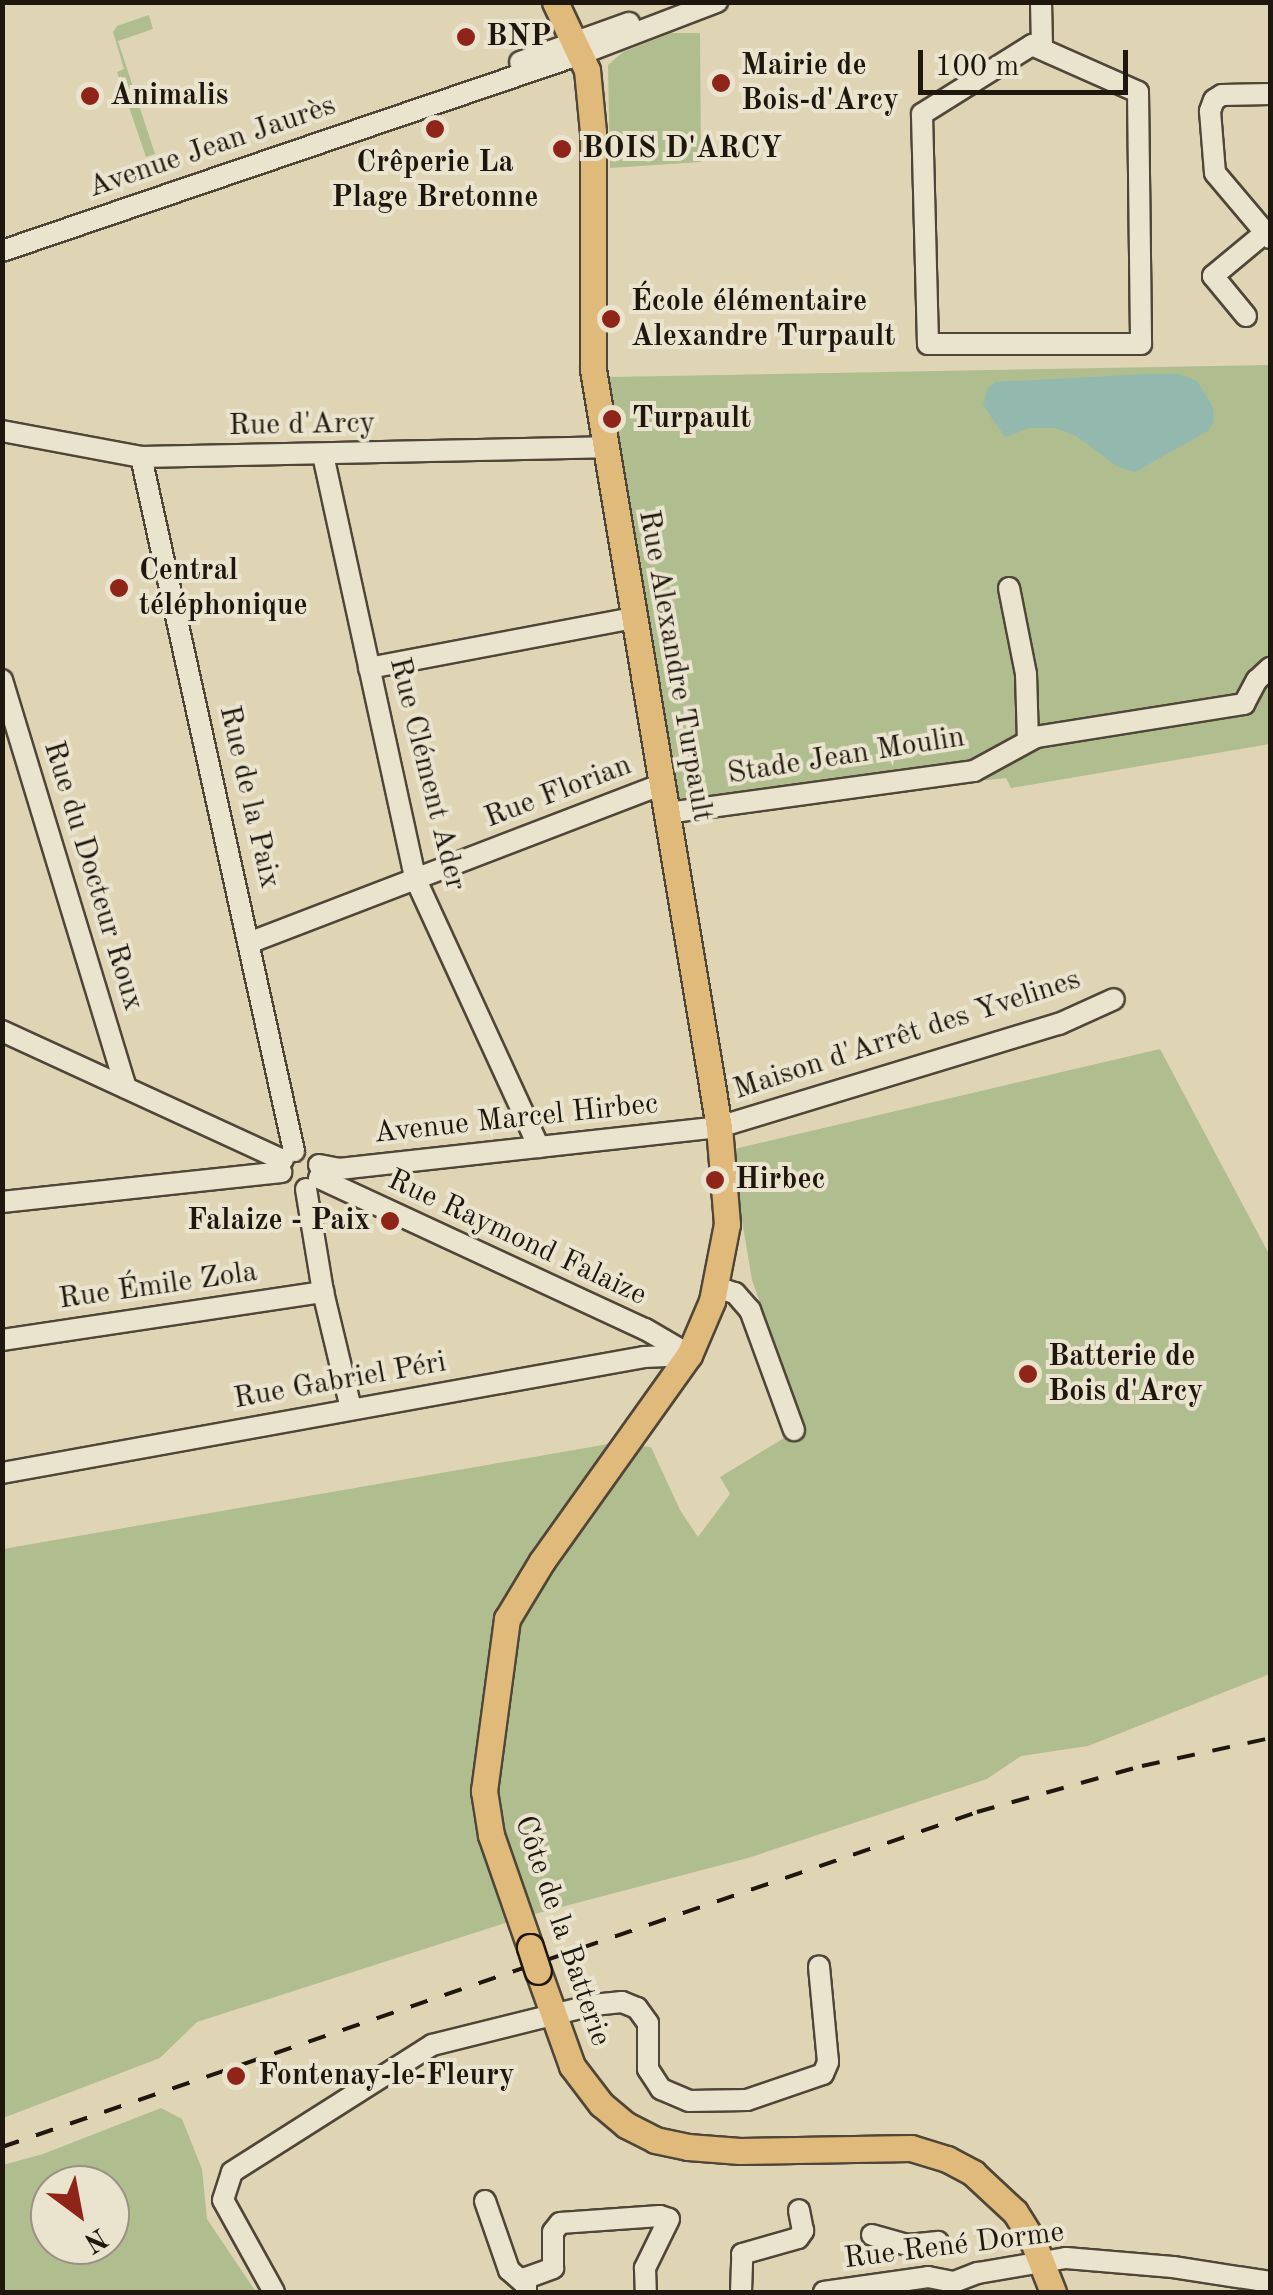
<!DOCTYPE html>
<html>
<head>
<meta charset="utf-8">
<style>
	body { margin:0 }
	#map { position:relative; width:1273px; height:2295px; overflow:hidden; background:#dfd5b5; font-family:"Old Standard TT",serif }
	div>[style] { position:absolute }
	.green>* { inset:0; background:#b0bd8e }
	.water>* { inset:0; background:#93b9ae }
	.roads { filter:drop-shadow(2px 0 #4f4638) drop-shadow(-2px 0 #4f4638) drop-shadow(0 2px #4f4638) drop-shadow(0 -2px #4f4638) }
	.minor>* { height:20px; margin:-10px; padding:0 10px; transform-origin:10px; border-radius:10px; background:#eae4cf }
	.major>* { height:25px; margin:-12.5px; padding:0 12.5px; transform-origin:12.5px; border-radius:12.5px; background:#e0ba7a }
	.rail>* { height:4px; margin-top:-2px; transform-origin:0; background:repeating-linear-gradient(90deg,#1f160e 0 18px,transparent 0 36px) }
	.bridges { filter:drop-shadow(2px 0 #1f160e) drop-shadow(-2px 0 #1f160e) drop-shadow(0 2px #1f160e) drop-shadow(0 -2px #1f160e) }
	.major-bridge>* { height:25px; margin:-12.5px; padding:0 12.5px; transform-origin:12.5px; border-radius:12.5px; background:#e0ba7a }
	.dots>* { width:28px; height:28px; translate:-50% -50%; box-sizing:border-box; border:5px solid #eae4cf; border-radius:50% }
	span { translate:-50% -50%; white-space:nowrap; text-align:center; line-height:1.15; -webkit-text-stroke:8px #eae4cf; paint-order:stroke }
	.poi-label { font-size:30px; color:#1f160e; font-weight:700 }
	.left { translate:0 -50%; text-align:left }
	.right { translate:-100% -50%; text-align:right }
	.street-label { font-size:30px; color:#1f160e }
	.frame { position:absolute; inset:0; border:5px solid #1f160e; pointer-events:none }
	.north { position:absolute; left:30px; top:2165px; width:100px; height:100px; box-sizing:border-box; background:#eae4cf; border:2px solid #999282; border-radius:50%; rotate:148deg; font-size:28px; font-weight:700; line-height:40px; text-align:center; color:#1f160e }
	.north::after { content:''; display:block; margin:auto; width:35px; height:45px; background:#8f2418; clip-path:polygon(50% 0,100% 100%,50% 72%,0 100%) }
	.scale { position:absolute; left:918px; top:50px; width:210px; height:45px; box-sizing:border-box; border:5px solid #1f160e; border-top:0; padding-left:12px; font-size:30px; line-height:35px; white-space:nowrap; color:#1f160e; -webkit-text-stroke:8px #eae4cf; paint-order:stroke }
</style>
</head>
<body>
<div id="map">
	<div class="green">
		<div style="clip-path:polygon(149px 15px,153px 29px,118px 41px,155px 154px,146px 157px,117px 72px,124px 69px,113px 32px,117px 26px)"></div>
		<div style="clip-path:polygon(671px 33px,700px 33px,701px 162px,610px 168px,608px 65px,623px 52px)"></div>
		<div style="clip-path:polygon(1270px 365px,1270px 744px,1011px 788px,1006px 778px,970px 782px,968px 765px,679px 804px,608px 377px)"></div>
		<div style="clip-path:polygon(1160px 1049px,1270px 1256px,1270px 1674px,1088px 1746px,1021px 1756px,987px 1779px,748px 1858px,527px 1916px,197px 2022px,160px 2058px,3px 2118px,3px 1549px,614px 1443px,651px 1447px,680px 1510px,698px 1537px,730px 1494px,720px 1477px,804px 1426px,752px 1280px,730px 1150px)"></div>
		<div style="clip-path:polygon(evenodd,161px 2108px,182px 2119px,202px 2169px,207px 2219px,256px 2292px,3px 2292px,3px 2165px,43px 2154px,161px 2108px,50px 2185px,110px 2185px,110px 2245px,50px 2245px,50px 2185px)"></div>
	</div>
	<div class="water">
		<div style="clip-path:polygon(1147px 374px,1179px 374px,1197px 381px,1213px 407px,1214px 421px,1208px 431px,1135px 472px,1118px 467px,1076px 436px,1055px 428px,1029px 428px,1005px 437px,983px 405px,988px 388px,995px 382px)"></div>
	</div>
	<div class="roads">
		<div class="minor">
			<div style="left:1041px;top:2px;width:44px;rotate:88.7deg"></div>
			<div style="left:1032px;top:45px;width:116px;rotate:23.9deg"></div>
			<div style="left:1138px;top:92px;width:252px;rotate:89.3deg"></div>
			<div style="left:1141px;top:344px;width:213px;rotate:180deg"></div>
			<div style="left:928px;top:344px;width:230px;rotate:-91.5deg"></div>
			<div style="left:922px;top:114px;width:130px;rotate:-32.1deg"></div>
			<div style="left:520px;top:62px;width:116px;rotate:-19.7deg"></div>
			<div style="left:1270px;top:94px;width:48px;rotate:178.8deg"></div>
			<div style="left:1222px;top:95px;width:9px;rotate:148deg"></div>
			<div style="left:1214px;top:100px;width:12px;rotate:110deg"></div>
			<div style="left:1210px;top:111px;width:62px;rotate:85.4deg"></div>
			<div style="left:1215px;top:173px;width:85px;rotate:49.8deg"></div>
			<div style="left:2px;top:251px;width:608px;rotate:-18.79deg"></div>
			<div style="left:578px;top:55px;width:149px;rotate:-20.9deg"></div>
			<div style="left:1246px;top:316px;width:52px;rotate:-129.5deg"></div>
			<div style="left:1213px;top:276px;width:69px;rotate:-39.7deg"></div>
			<div style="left:2px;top:431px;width:141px;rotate:10.6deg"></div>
			<div style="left:141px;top:457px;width:464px;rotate:-1.2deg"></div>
			<div style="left:323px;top:455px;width:435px;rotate:77.7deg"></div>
			<div style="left:416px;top:880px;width:294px;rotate:65.3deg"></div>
			<div style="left:141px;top:457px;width:711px;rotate:77.57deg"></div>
			<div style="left:1009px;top:588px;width:88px;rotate:78.8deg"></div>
			<div style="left:1026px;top:674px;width:67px;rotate:88.3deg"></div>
			<div style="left:369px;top:668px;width:269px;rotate:-10.7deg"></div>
			<div style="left:2px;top:680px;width:426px;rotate:73.1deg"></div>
			<div style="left:667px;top:813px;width:310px;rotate:-7.8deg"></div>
			<div style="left:974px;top:771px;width:71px;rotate:-28.7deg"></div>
			<div style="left:1036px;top:737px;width:211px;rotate:-9deg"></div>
			<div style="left:1244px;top:704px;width:27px;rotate:-62deg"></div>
			<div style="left:1257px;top:680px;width:18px;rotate:-43deg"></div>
			<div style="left:251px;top:942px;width:441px;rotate:-21deg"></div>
			<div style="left:2px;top:1031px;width:309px;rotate:24.7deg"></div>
			<div style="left:319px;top:1165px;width:20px;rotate:11deg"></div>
			<div style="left:339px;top:1169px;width:382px;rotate:-6.3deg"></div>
			<div style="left:719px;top:1127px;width:355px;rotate:-16.9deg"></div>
			<div style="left:1059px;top:1024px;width:60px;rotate:-24.4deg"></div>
			<div style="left:319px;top:1178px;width:359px;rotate:24.9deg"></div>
			<div style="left:645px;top:1329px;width:50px;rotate:30.2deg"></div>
			<div style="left:306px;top:1189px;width:104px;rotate:80.6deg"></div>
			<div style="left:323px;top:1292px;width:120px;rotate:76.5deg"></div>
			<div style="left:2px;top:1202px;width:281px;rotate:-6.1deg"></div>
			<div style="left:716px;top:1287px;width:20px;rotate:18deg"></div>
			<div style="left:735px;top:1293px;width:23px;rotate:49deg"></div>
			<div style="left:750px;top:1310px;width:128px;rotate:69.9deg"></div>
			<div style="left:2px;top:1340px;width:325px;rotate:-8.5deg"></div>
			<div style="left:2px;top:1473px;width:652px;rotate:-10.24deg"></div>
			<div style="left:644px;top:1357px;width:45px;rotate:-2.5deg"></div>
			<div style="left:485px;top:2201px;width:73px;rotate:70.8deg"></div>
			<div style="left:509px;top:2270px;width:20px;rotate:41deg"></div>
			<div style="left:872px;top:2235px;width:37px;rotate:16deg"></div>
			<div style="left:908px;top:2245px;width:30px;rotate:-6deg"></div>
			<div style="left:274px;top:2292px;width:105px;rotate:-119deg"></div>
			<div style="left:223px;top:2200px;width:29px;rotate:-72deg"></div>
			<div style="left:232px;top:2172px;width:237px;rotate:-32.4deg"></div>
			<div style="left:432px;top:2045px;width:166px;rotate:-14deg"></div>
			<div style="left:593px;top:2005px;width:29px;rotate:-6deg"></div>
			<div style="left:622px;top:2002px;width:16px;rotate:22deg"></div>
			<div style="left:637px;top:2008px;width:19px;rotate:54deg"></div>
			<div style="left:648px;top:2023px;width:46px;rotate:90deg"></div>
			<div style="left:648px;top:2069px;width:24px;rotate:57deg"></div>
			<div style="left:661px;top:2089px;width:30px;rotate:23deg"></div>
			<div style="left:689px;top:2101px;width:58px;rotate:-1deg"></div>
			<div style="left:747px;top:2100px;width:80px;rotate:-18.9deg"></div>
			<div style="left:823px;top:2074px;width:13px;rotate:-67deg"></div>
			<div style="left:828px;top:2062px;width:96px;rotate:-95.4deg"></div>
			<div style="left:526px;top:2292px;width:14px;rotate:-90deg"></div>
			<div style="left:526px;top:2278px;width:29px;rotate:-20deg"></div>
			<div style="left:553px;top:2268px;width:36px;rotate:-90deg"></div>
			<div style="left:553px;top:2232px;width:11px;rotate:-52deg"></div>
			<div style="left:560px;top:2223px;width:100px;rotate:-4deg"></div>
			<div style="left:660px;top:2216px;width:9px;rotate:18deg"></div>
			<div style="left:669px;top:2219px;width:55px;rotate:116.1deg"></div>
			<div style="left:645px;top:2268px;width:24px;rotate:88deg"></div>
			<div style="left:741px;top:2292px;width:38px;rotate:-88deg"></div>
			<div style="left:742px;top:2254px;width:58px;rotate:-15.9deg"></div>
			<div style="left:798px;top:2238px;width:9px;rotate:-54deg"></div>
			<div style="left:803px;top:2231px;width:21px;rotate:-101deg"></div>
			<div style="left:824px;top:2292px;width:105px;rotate:-8.2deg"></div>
			<div style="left:928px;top:2277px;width:26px;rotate:11deg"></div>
			<div style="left:954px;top:2282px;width:26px;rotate:-21deg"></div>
			<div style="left:978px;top:2273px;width:89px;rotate:-9.7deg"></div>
			<div style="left:1066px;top:2258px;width:107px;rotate:4.8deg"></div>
			<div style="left:1173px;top:2267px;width:98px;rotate:8.8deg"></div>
		</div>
		<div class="major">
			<div style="left:530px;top:1947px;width:119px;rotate:-109.2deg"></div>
			<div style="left:491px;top:1835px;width:45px;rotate:-99deg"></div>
			<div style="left:484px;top:1791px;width:174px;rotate:-82.4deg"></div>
			<div style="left:507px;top:1619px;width:68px;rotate:-58.9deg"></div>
			<div style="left:542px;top:1561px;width:253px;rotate:-54.5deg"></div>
			<div style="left:689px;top:1355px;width:59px;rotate:-66.9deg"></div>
			<div style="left:712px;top:1301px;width:78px;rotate:-79deg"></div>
			<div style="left:727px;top:1224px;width:97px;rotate:-94.7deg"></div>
			<div style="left:719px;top:1127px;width:768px;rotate:-99.44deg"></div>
			<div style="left:593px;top:369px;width:237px;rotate:-90deg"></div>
			<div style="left:593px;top:132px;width:62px;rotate:-95.5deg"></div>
			<div style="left:587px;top:70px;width:75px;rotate:-115.2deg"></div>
			<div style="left:538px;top:1971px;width:101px;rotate:70.3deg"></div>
			<div style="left:572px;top:2066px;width:48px;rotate:52.7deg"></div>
			<div style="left:601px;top:2104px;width:33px;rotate:40deg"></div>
			<div style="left:626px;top:2125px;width:33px;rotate:27deg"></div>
			<div style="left:655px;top:2140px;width:34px;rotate:12deg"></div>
			<div style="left:688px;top:2147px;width:52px;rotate:4.4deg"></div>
			<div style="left:740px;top:2151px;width:171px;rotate:-1deg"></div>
			<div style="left:911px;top:2148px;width:38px;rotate:17deg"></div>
			<div style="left:947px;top:2159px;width:30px;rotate:28deg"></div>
			<div style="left:973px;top:2173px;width:57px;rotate:42.9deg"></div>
			<div style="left:1015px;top:2212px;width:32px;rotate:58deg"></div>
			<div style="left:1032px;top:2239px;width:57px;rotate:68.4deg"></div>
		</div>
	</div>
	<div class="rail">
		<div style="left:2px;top:2147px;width:1031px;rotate:-18.96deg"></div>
		<div style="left:977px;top:1812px;width:171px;rotate:-15.6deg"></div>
		<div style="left:1142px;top:1766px;width:131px;rotate:-12.3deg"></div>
	</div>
	<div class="bridges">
		<div class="major-bridge">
			<div style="left:530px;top:1947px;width:25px;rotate:72deg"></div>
		</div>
	</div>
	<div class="dots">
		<div style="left:466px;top:37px;background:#8f2418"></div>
		<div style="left:721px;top:83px;background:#8f2418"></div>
		<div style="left:90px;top:96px;background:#8f2418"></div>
		<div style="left:435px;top:129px;background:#8f2418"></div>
		<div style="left:562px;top:149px;background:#8f2418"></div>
		<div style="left:611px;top:319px;background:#8f2418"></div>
		<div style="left:612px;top:419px;background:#8f2418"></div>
		<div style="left:119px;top:588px;background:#8f2418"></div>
		<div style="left:715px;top:1180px;background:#8f2418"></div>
		<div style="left:390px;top:1221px;background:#8f2418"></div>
		<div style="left:1028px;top:1374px;background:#8f2418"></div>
		<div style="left:236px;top:2076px;background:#8f2418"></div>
	</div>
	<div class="poi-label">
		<span class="left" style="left:486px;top:37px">BNP</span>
		<span class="left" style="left:741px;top:83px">Mairie de<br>Bois-d'Arcy</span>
		<span class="left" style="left:110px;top:96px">Animalis</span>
		<span class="left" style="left:582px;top:149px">BOIS D'ARCY</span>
		<span style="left:435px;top:180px">Crêperie La<br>Plage Bretonne</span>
		<span class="left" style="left:631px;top:319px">École élémentaire<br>Alexandre Turpault</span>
		<span class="left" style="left:632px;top:419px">Turpault</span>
		<span class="left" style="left:139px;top:588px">Central<br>téléphonique</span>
		<span class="left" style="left:735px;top:1180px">Hirbec</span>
		<span class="right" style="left:370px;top:1221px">Falaize - Paix</span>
		<span class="left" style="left:1048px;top:1374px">Batterie de<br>Bois d'Arcy</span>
		<span class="left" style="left:258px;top:2076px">Fontenay-le-Fleury</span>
	</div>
	<div class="street-label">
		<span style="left:212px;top:147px;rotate:-19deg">Avenue Jean Jaurès</span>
		<span style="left:302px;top:425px;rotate:-1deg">Rue d'Arcy</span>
		<span style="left:675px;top:666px;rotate:80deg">Rue Alexandre Turpault</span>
		<span style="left:846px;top:756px;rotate:-9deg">Stade Jean Moulin</span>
		<span style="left:427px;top:774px;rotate:76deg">Rue Clément Ader</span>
		<span style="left:558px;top:792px;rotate:-21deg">Rue Florian</span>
		<span style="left:249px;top:797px;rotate:77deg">Rue de la Paix</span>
		<span style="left:93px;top:876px;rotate:73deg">Rue du Docteur Roux</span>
		<span style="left:907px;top:1035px;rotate:-18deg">Maison d'Arrêt des Yvelines</span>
		<span style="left:516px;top:1119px;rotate:-6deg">Avenue Marcel Hirbec</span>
		<span style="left:517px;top:1238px;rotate:25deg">Rue Raymond Falaize</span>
		<span style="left:158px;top:1286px;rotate:-8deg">Rue Émile Zola</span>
		<span style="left:340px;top:1381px;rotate:-10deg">Rue Gabriel Péri</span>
		<span style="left:562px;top:1931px;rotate:71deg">Côte de la Batterie</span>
		<span style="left:954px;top:2246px;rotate:-7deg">Rue René Dorme</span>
	</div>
	<div class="frame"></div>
	<div class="north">N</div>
	<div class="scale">100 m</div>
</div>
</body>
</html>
